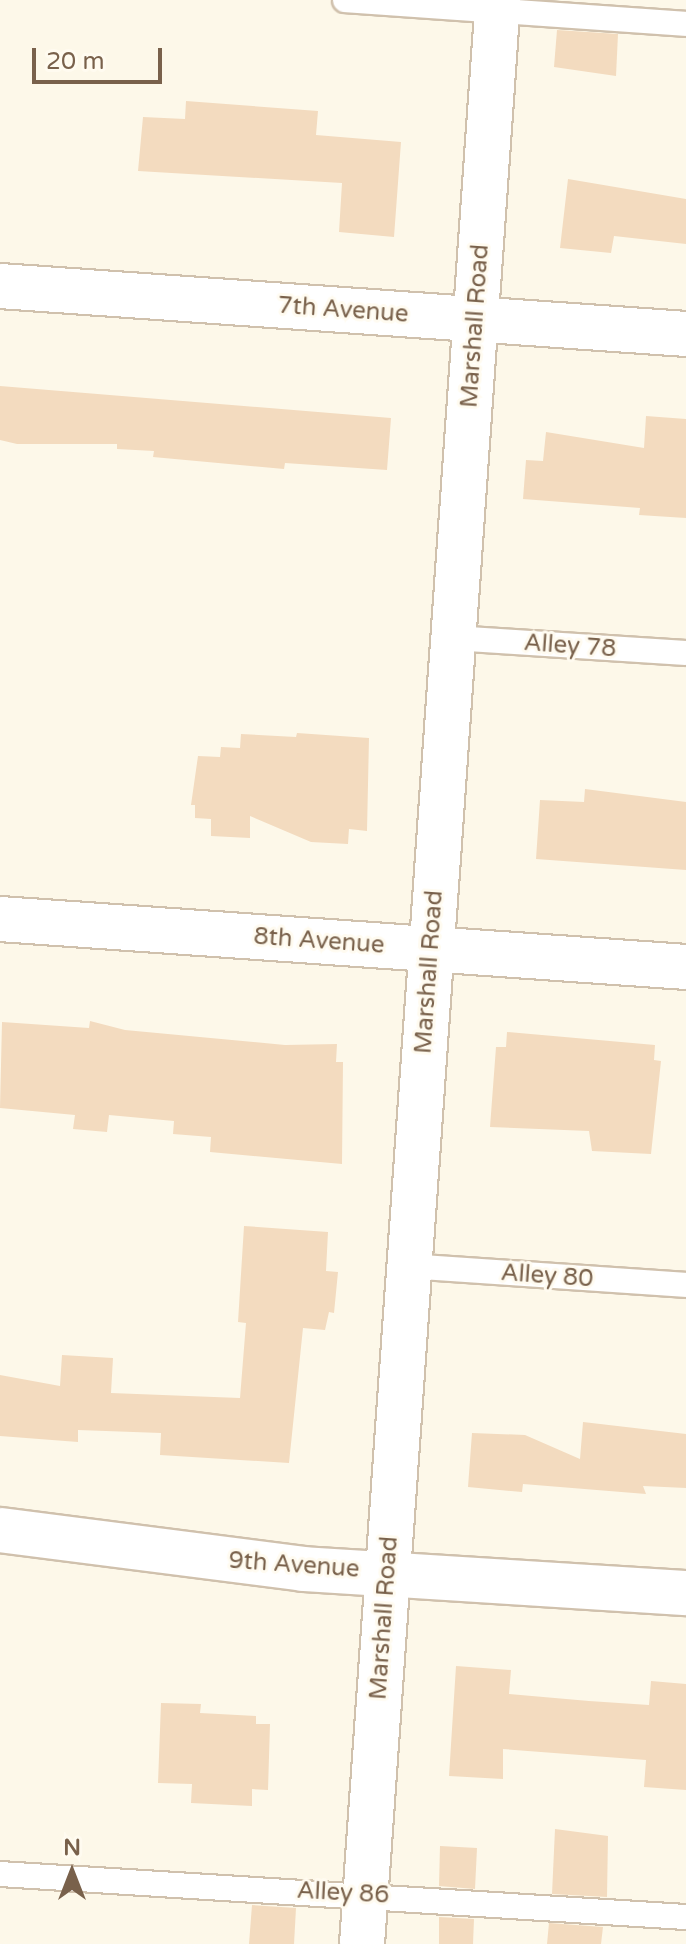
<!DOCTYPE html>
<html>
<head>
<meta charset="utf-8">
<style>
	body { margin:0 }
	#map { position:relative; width:686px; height:1944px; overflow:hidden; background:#fdf8e9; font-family:"Varela Round",sans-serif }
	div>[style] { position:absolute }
	.building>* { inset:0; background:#f3dbbf }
	.roads { filter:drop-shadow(2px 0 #d0c1ad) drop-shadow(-2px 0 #d0c1ad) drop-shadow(0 2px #d0c1ad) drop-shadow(0 -2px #d0c1ad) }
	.lane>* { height:24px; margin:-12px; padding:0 12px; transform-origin:12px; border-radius:12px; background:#fff }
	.street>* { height:44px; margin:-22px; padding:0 22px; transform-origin:22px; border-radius:22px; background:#fff }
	span { translate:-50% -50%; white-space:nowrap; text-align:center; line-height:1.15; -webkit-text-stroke:6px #fffbf0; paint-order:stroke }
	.street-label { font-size:24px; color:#79614b }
	.north { position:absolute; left:32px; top:1832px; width:80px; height:80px; -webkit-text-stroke:6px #fffbf0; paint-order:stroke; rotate:0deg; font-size:22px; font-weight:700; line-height:32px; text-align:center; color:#79614b }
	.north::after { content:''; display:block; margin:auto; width:28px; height:36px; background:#79614b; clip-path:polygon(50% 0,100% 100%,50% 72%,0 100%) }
	.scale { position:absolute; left:32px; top:48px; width:130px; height:36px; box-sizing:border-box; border:4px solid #79614b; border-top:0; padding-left:10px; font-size:24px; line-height:28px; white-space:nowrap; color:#79614b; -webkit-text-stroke:6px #fffbf0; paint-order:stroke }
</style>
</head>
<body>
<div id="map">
	<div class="building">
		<div style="clip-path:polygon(557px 30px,618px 34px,616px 76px,554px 67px)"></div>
		<div style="clip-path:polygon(186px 101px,318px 111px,316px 135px,401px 142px,394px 237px,339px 232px,342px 183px,138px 171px,143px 117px,185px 119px)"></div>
		<div style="clip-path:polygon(568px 179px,686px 199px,686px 244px,614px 236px,611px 253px,560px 248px)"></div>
		<div style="clip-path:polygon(0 386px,391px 418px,387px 470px,285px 463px,284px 469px,153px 457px,154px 451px,117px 449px,117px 444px,17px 444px,0 440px)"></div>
		<div style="clip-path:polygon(646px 416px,686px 419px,686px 518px,639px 515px,640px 508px,523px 499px,526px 460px,543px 461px,546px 432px,644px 448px)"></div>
		<div style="clip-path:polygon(297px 733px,369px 738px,367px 831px,349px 829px,348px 844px,311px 842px,250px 816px,250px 838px,211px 836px,211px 819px,195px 818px,195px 805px,191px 805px,198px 756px,220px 757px,221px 747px,240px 748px,241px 734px,296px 737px)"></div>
		<div style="clip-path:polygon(585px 789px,686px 802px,686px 870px,536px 859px,540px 800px,584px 802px)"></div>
		<div style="clip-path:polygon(90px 1021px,125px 1030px,285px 1045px,337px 1044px,336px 1062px,343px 1062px,342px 1164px,210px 1152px,211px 1137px,173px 1134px,174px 1121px,109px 1115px,107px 1132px,73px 1129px,75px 1115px,0 1108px,2px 1022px,89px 1028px)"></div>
		<div style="clip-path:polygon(507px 1032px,655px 1045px,654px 1060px,661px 1061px,651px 1154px,592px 1151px,589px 1131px,490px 1127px,496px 1047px,506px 1047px)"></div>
		<div style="clip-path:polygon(244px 1226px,328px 1232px,326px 1271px,338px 1272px,334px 1313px,329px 1312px,325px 1330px,303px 1328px,289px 1463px,160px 1455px,161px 1433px,78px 1430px,78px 1442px,0 1436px,0 1375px,60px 1386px,62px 1355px,113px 1358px,111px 1393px,240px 1398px,246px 1323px,238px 1322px)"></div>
		<div style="clip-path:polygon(583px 1422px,686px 1434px,686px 1488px,643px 1486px,646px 1494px,523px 1484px,522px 1492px,468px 1487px,472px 1433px,525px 1435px,580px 1459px)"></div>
		<div style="clip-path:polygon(456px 1666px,511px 1670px,509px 1694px,589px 1701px,649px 1705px,651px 1681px,686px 1684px,686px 1790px,644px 1787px,646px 1760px,503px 1749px,503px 1779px,449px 1776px)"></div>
		<div style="clip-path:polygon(161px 1703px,201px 1704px,200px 1713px,256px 1716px,256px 1724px,270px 1724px,268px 1790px,252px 1789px,252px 1806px,191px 1803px,192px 1784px,158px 1783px)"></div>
		<div style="clip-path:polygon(555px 1829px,608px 1836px,607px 1897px,552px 1894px)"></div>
		<div style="clip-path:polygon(440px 1846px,477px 1848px,475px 1889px,439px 1886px)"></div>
		<div style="clip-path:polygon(252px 1905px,296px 1908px,294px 1944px,249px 1944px)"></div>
		<div style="clip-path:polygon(439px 1917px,474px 1919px,473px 1944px,439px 1944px)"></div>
		<div style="clip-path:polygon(549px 1923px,603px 1927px,601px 1944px,547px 1944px)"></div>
	</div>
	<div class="roads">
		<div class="lane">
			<div style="left:345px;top:0;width:342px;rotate:4deg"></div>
			<div style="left:453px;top:638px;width:233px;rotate:3.7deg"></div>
			<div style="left:408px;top:1266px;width:279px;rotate:3.9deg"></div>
			<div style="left:0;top:1874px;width:687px;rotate:3.59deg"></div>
		</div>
		<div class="street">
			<div style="left:0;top:286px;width:688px;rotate:4deg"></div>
			<div style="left:0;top:919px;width:688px;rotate:4deg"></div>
			<div style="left:0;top:1530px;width:305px;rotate:7.3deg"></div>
			<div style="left:303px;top:1569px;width:384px;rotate:3.6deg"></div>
			<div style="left:362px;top:1944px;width:1949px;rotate:-86deg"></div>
		</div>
	</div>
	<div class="street-label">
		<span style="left:343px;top:310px;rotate:4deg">7th Avenue</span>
		<span style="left:475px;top:326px;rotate:-86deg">Marshall Road</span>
		<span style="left:570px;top:646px;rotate:4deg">Alley 78</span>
		<span style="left:319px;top:941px;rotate:4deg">8th Avenue</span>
		<span style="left:429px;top:972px;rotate:-86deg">Marshall Road</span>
		<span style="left:547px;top:1276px;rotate:4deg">Alley 80</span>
		<span style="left:294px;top:1565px;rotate:4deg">9th Avenue</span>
		<span style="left:384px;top:1618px;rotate:-86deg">Marshall Road</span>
		<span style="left:343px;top:1893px;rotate:3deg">Alley 86</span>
	</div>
	<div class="north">N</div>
	<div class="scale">20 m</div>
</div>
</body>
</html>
